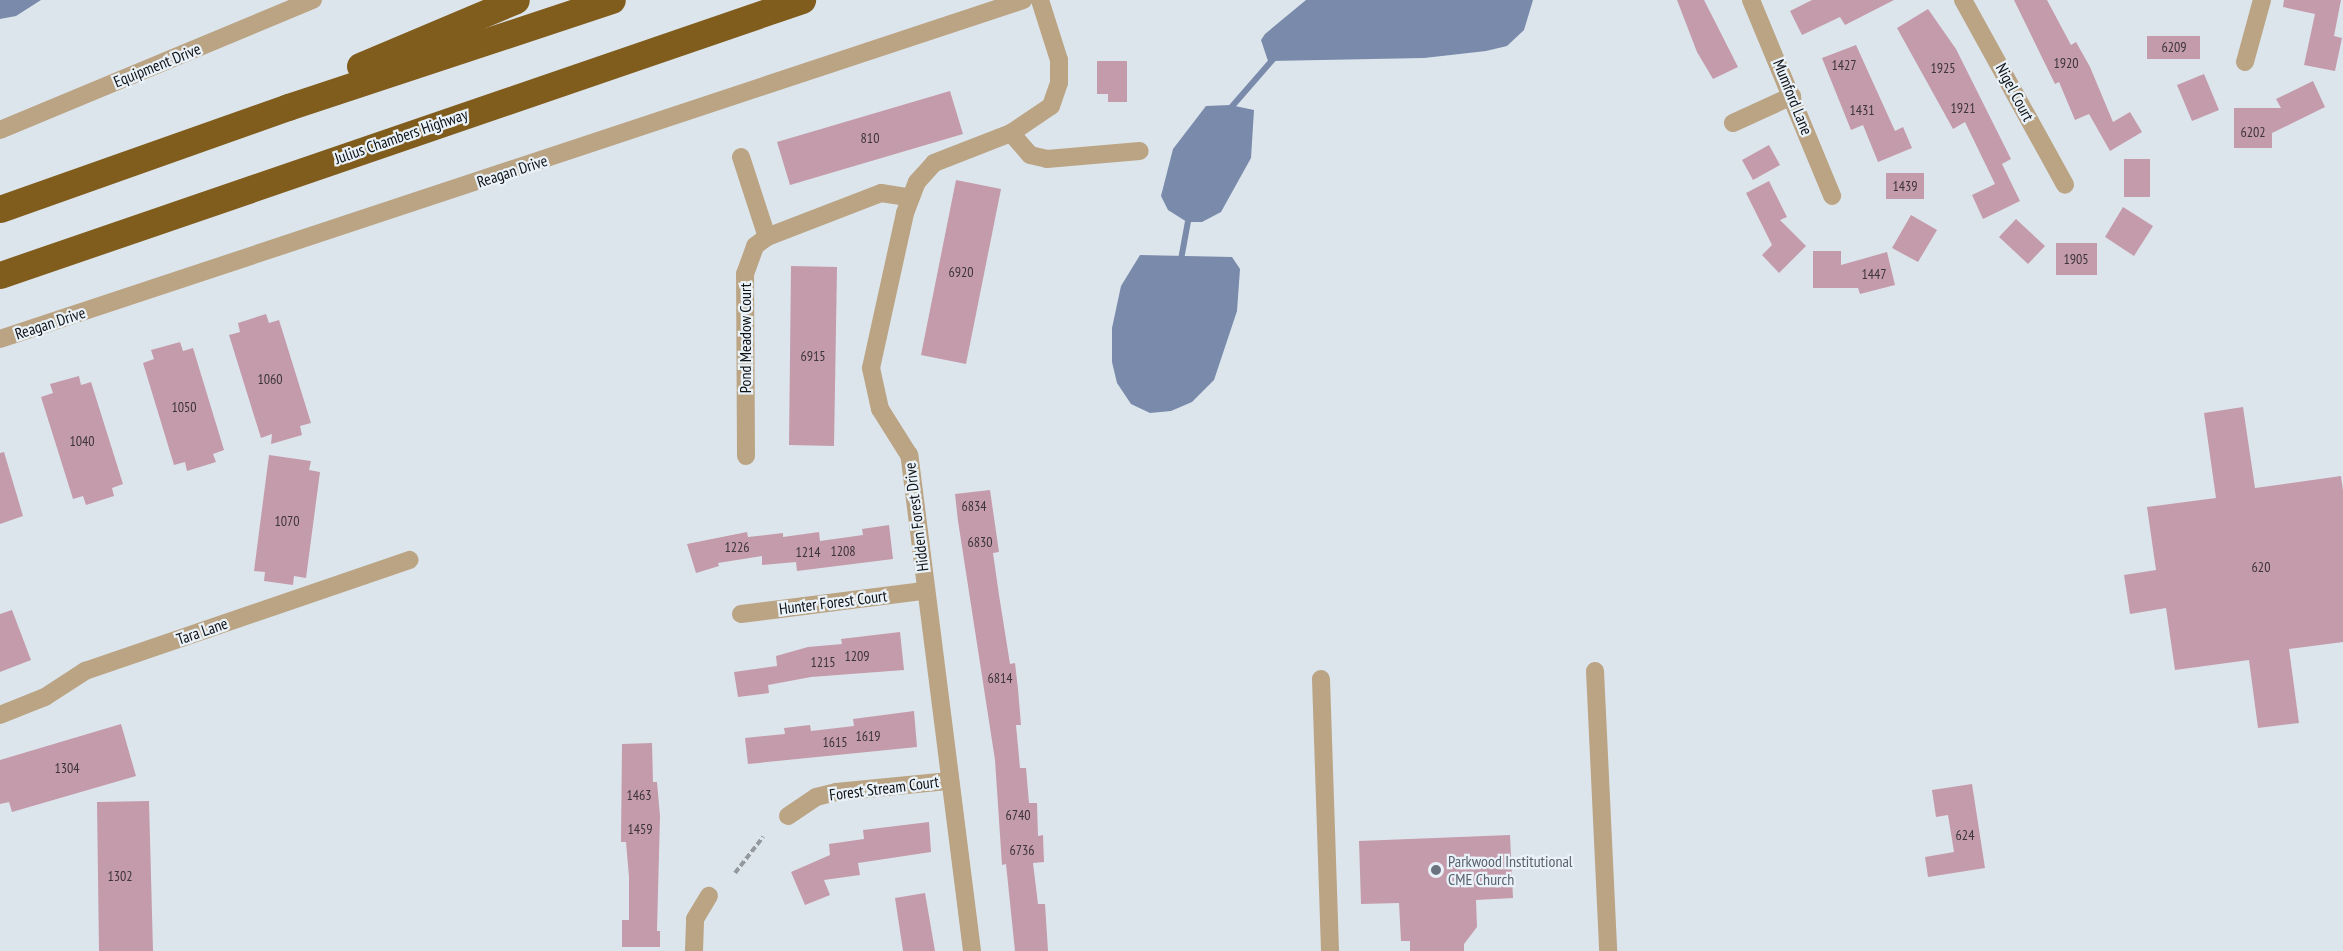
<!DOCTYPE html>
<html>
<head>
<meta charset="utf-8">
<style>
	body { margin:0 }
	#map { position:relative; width:2343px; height:951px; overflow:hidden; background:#dde5ec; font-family:"PT Sans Narrow",sans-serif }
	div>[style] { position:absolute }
	.water>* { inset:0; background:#798aab }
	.stream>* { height:6px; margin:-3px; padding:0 3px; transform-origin:3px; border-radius:3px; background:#798aab }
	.building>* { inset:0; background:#c49bab }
	.path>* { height:4px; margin-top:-2px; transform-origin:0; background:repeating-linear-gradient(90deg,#93999e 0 6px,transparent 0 9px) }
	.minor>* { height:18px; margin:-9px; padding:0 9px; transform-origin:9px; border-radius:9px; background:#baa484 }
	.highway>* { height:27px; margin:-13.5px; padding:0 13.5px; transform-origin:13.5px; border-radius:13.5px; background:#805c1d }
	.dots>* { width:16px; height:16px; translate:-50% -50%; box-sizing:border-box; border:3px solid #eaf2f9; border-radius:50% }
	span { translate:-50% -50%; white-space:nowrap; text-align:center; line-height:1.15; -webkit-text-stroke:4.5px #eaf2f9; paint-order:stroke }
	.number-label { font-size:14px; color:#3c3439 }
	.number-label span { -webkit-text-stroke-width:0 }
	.street-label { font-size:16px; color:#0f1113 }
	.worship-label { font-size:16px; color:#5b616d }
	.left { translate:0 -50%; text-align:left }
</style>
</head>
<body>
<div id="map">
	<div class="water">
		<div style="clip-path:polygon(0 0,41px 0,16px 16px,0 19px)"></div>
		<div style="clip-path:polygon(1306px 0,1533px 0,1524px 30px,1507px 46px,1486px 51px,1424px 58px,1268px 61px,1261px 40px,1265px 34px)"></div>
		<div style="clip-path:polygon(1230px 105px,1254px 110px,1251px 158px,1221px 212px,1202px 222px,1187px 222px,1168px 210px,1161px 196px,1173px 149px,1206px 106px)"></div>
		<div style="clip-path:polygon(1140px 255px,1232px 257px,1240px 269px,1237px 311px,1214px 380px,1192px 402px,1171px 411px,1150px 413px,1131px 404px,1117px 383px,1112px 362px,1112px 328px,1121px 286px)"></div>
	</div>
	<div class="stream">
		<div style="left:1228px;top:111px;width:70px;rotate:-49deg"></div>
		<div style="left:1180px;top:265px;width:50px;rotate:-79.6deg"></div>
	</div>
	<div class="building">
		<div style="clip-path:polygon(1677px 0,1704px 0,1738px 67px,1713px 79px,1697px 52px)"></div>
		<div style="clip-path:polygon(1812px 0,1894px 0,1845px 25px,1840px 17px,1802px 35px,1790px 11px)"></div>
		<div style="clip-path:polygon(2014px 0,2047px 0,2071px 45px,2076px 42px,2090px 67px,2113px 122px,2130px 112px,2142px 132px,2110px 151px,2089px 114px,2075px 120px,2059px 82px,2055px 84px)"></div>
		<div style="clip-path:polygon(2284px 0,2341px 0,2334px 36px,2342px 38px,2335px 71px,2304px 65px,2315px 14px,2283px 7px)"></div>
		<div style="clip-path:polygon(1928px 9px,1956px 49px,2011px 159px,2002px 164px,2020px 201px,1983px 219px,1972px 195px,1995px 184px,1965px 122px,1953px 129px,1897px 28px)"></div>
		<div style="clip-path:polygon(2147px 36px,2200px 36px,2200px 59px,2147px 59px)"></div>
		<div style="clip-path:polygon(1856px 45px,1895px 131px,1903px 127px,1912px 148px,1878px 162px,1863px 125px,1851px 130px,1822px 58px)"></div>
		<div style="clip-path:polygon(1097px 61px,1127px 61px,1127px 102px,1108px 102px,1108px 94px,1097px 94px)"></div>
		<div style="clip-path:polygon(2204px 74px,2219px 110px,2192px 121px,2177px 85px)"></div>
		<div style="clip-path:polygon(2313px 81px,2325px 107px,2272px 133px,2272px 148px,2234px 148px,2234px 108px,2281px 108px,2276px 99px)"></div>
		<div style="clip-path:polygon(950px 91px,963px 134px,790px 185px,777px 142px)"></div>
		<div style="clip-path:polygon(1769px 145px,1780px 165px,1753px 180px,1742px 160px)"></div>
		<div style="clip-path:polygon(2124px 159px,2150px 159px,2150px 197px,2124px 197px)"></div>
		<div style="clip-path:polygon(1886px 173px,1924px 173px,1924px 199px,1886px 199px)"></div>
		<div style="clip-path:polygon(956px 180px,1001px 189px,966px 364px,921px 355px)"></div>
		<div style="clip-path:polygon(1769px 181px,1787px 217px,1780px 220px,1806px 246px,1779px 273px,1762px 255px,1772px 245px,1746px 193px)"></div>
		<div style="clip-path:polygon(2123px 207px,2153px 226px,2134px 256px,2105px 237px)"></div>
		<div style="clip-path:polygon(1911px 215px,1937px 230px,1918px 262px,1892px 248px)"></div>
		<div style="clip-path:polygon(2016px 219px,2045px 246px,2028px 264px,1999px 237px)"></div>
		<div style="clip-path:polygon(2056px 243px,2097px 243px,2097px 275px,2056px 275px)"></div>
		<div style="clip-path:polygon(1813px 251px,1841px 251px,1841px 265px,1887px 252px,1895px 285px,1860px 294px,1858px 288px,1813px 288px)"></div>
		<div style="clip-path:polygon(791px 266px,837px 267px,834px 446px,789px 445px)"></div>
		<div style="clip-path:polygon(266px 314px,269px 323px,279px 320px,311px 423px,300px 426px,302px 435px,271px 444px,272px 434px,261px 438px,229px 335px,240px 332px,238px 323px)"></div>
		<div style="clip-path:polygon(180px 342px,183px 351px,193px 348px,224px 450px,213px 454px,216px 462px,187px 471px,185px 462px,174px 465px,143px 363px,154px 359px,151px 350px)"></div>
		<div style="clip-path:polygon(79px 376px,81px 385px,91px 382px,123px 484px,112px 488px,114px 496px,86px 505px,83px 496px,73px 499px,41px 397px,53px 393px,50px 384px)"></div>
		<div style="clip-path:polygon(2243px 407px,2255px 488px,2341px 476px,2343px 491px,2343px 642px,2289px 649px,2299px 723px,2258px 728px,2249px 660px,2175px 670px,2166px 608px,2130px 614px,2124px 575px,2156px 570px,2147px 507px,2216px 498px,2204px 413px)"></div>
		<div style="clip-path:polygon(4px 452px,23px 516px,0 524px,0 453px)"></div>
		<div style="clip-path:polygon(269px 455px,311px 461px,309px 470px,320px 472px,306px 578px,294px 576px,293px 585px,264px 581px,265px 572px,254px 571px)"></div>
		<div style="clip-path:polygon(990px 490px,999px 552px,993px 553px,999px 595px,1010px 664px,1015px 663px,1018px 689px,1021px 725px,1016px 725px,1020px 768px,1026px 768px,1029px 803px,1037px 803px,1038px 836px,1043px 835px,1044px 862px,1033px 863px,1038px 904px,1045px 904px,1048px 951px,1015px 951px,1006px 864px,1002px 865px,995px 760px,958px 521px,955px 494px)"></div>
		<div style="clip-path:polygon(889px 525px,893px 559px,797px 571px,796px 562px,762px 565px,762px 556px,718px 563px,719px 566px,696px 573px,687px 544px,747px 532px,748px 537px,783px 533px,783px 537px,819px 532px,820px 541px,863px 535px,862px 529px)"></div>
		<div style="clip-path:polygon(12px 610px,31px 660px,0 672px,0 614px)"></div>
		<div style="clip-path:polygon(900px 632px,904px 670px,811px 677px,768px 685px,769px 693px,738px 697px,734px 672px,777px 666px,776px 656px,808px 647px,842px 644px,841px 639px)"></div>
		<div style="clip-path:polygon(914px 711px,917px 747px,748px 764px,745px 738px,785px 734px,784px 728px,810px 725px,811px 731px,854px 726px,853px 719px)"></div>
		<div style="clip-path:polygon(121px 724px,136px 776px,12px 812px,9px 802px,0 804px,0 760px)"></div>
		<div style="clip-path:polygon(652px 743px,653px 782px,657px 782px,660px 816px,657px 931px,660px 931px,660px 947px,622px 947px,622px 920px,629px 920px,629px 877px,626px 842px,621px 842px,622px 744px)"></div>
		<div style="clip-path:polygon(1972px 784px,1985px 868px,1928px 877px,1925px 857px,1954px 852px,1948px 815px,1936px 817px,1932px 790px)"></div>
		<div style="clip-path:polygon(149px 801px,153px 951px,99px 951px,97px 802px)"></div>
		<div style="clip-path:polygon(929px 822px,931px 852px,858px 863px,860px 875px,824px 880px,830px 895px,805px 905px,791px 872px,830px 855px,829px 844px,864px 839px,863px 830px)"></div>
		<div style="clip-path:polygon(1510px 835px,1513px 898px,1476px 900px,1477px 927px,1464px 944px,1464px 951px,1410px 951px,1410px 941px,1401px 941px,1399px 903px,1361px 904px,1359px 841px)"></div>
		<div style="clip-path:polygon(925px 893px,935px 951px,903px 951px,895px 898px)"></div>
	</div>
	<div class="path">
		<div style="left:735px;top:873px;width:46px;rotate:-52.1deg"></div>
	</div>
	<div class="minor">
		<div style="left:1751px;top:0;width:212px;rotate:67.5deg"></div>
		<div style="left:1963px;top:0;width:211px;rotate:61.1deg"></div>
		<div style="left:2245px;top:62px;width:64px;rotate:-74.7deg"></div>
		<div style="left:1733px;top:123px;width:65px;rotate:-24.6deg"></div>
		<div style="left:0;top:130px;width:339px;rotate:-22.6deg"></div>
		<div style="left:1011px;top:133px;width:29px;rotate:49deg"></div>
		<div style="left:1030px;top:155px;width:17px;rotate:13deg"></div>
		<div style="left:1047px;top:159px;width:93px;rotate:-4.9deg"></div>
		<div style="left:741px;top:157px;width:84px;rotate:72deg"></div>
		<div style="left:0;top:339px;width:1078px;rotate:-18.33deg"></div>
		<div style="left:746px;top:456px;width:182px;rotate:-90.3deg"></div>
		<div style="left:745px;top:274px;width:30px;rotate:-70deg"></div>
		<div style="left:755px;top:246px;width:15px;rotate:-37deg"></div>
		<div style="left:767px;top:237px;width:122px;rotate:-21.1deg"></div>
		<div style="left:881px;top:193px;width:30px;rotate:9deg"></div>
		<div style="left:741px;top:614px;width:184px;rotate:-7.2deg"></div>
		<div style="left:1595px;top:671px;width:280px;rotate:87.3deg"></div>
		<div style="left:1321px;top:679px;width:272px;rotate:88.1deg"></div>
		<div style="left:0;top:715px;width:48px;rotate:-21.8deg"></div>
		<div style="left:45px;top:697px;width:48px;rotate:-33deg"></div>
		<div style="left:85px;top:671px;width:343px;rotate:-18.9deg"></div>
		<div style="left:788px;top:816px;width:34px;rotate:-34deg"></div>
		<div style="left:816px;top:797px;width:21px;rotate:-14deg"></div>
		<div style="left:836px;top:792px;width:114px;rotate:-5.6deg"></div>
		<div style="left:694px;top:951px;width:32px;rotate:-88deg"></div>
		<div style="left:695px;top:919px;width:27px;rotate:-59deg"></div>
		<div style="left:972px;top:951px;width:500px;rotate:-97.2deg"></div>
		<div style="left:909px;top:455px;width:54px;rotate:-122.2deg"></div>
		<div style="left:880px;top:409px;width:42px;rotate:-102.4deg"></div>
		<div style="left:871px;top:368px;width:159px;rotate:-77.6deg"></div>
		<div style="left:905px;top:213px;width:33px;rotate:-69deg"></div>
		<div style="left:917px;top:182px;width:25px;rotate:-48deg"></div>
		<div style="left:934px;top:163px;width:83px;rotate:-21.3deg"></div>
		<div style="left:1011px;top:133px;width:48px;rotate:-34deg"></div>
		<div style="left:1051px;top:106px;width:24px;rotate:-71deg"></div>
		<div style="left:1059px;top:83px;width:23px;rotate:-90deg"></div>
		<div style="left:1059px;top:60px;width:63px;rotate:-107.6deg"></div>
	</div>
	<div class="highway">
		<div style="left:360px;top:66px;width:169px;rotate:-22.9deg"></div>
		<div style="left:0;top:209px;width:306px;rotate:-19.5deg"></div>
		<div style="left:288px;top:107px;width:341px;rotate:-18.3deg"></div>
		<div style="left:0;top:275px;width:848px;rotate:-18.93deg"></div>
	</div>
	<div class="dots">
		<div style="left:1436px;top:870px;background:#6b7280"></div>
	</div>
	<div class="number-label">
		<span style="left:2174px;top:47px">6209</span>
		<span style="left:2066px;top:63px">1920</span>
		<span style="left:1844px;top:65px">1427</span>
		<span style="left:1943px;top:68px">1925</span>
		<span style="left:1963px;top:108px">1921</span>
		<span style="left:1862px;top:110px">1431</span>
		<span style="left:2253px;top:132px">6202</span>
		<span style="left:870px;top:138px">810</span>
		<span style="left:1905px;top:186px">1439</span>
		<span style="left:2076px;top:259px">1905</span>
		<span style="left:961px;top:272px">6920</span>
		<span style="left:1874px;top:274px">1447</span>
		<span style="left:813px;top:356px">6915</span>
		<span style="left:270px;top:379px">1060</span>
		<span style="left:184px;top:407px">1050</span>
		<span style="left:82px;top:441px">1040</span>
		<span style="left:974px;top:506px">6834</span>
		<span style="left:287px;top:521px">1070</span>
		<span style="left:980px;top:542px">6830</span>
		<span style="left:737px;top:547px">1226</span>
		<span style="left:843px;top:551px">1208</span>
		<span style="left:808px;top:552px">1214</span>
		<span style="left:2261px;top:567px">620</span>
		<span style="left:857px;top:656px">1209</span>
		<span style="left:823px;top:662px">1215</span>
		<span style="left:1000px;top:678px">6814</span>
		<span style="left:868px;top:736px">1619</span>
		<span style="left:835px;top:742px">1615</span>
		<span style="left:67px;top:768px">1304</span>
		<span style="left:639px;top:795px">1463</span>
		<span style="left:1018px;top:815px">6740</span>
		<span style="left:640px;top:829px">1459</span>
		<span style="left:1965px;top:835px">624</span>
		<span style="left:1022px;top:850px">6736</span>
		<span style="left:120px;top:876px">1302</span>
	</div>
	<div class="street-label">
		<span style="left:157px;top:65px;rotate:-22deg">Equipment Drive</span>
		<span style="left:2015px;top:92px;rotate:62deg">Nigel Court</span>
		<span style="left:1793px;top:97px;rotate:68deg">Mumford Lane</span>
		<span style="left:401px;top:136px;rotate:-19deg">Julius Chambers Highway</span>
		<span style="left:512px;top:171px;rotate:-18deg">Reagan Drive</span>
		<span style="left:50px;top:323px;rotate:-18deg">Reagan Drive</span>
		<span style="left:745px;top:338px;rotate:-90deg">Pond Meadow Court</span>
		<span style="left:916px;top:517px;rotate:-97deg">Hidden Forest Drive</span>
		<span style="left:833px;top:602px;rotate:-7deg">Hunter Forest Court</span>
		<span style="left:202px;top:631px;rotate:-19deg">Tara Lane</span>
		<span style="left:884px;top:788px;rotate:-7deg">Forest Stream Court</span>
	</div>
	<div class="worship-label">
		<span class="left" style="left:1448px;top:870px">Parkwood Institutional<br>CME Church</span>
	</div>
</div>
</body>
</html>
